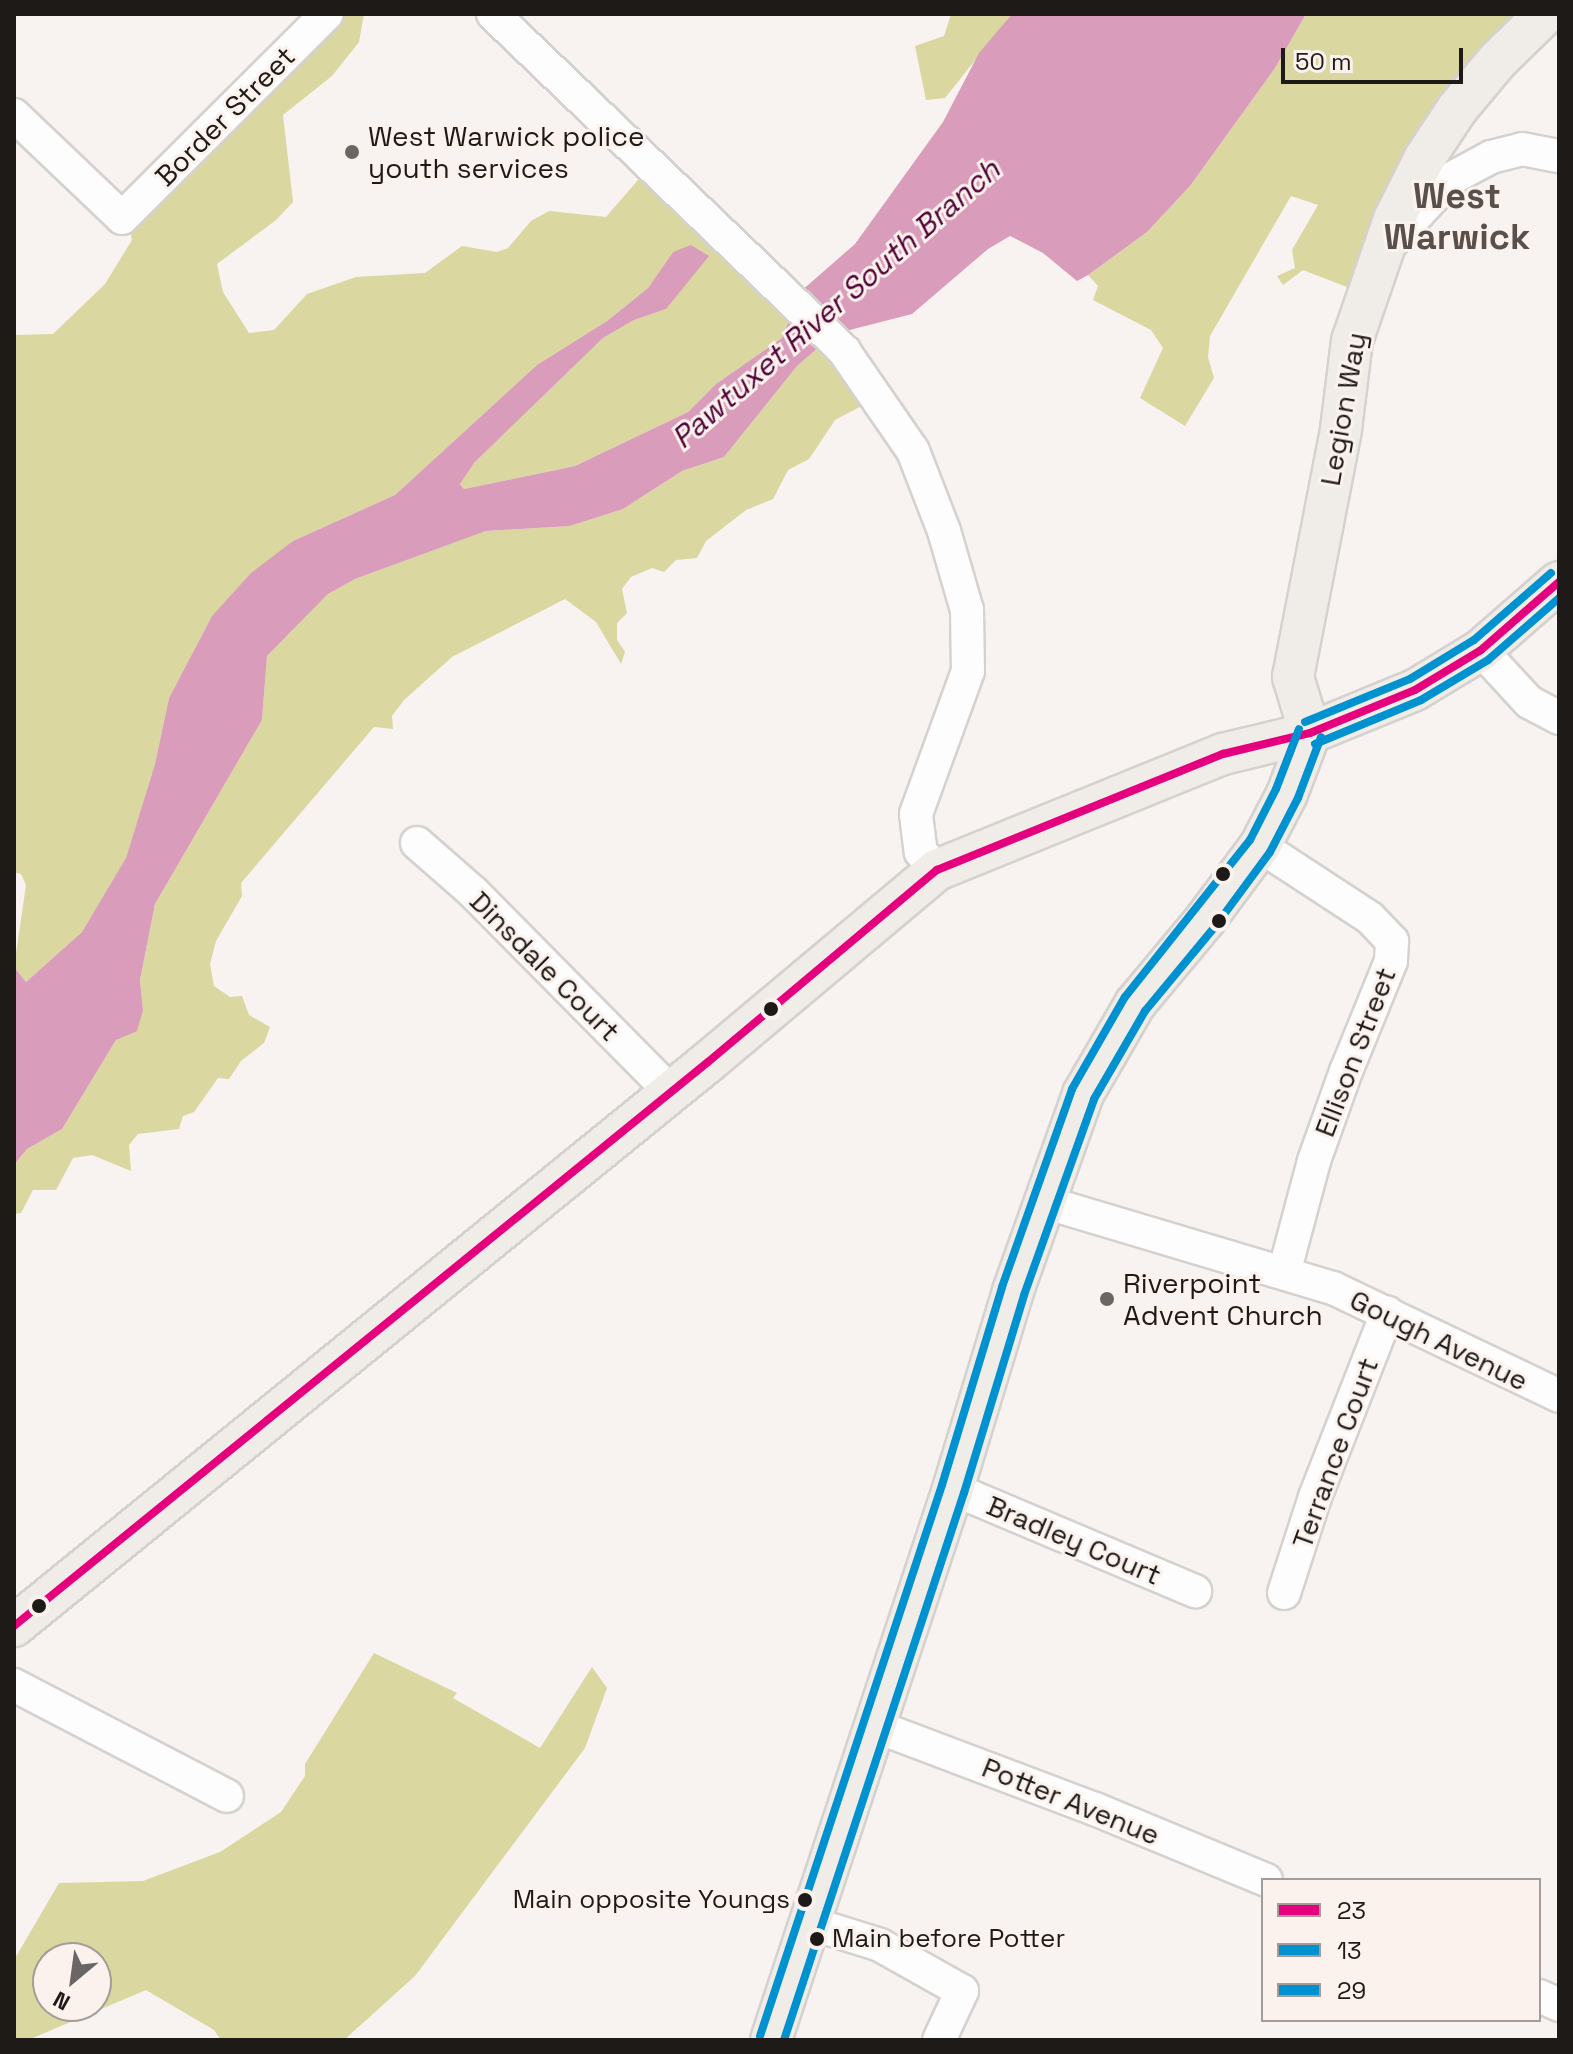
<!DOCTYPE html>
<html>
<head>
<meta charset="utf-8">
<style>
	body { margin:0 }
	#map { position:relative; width:1573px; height:2054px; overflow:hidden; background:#f8f3f0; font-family:"Space Grotesk",sans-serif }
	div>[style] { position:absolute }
	.forest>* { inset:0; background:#dad7a0 }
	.water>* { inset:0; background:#d99cbb }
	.roads { filter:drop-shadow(2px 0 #d5d1cf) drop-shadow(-2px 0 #d5d1cf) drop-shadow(0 2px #d5d1cf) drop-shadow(0 -2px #d5d1cf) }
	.minor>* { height:32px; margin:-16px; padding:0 16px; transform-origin:16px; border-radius:16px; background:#fefdfd }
	.major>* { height:40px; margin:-20px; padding:0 20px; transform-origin:20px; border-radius:20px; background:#f0ece7 }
	.bus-1>* { height:8px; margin:-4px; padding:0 4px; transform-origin:4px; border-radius:4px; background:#e5007d }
	.bus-2>* { height:8px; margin:-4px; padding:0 4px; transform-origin:4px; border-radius:4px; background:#0092d0 }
	.bus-3>* { height:8px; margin:-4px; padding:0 4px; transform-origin:4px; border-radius:4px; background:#0092d0 }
	.dots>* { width:22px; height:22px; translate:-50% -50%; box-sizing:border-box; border:4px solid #fcf2ed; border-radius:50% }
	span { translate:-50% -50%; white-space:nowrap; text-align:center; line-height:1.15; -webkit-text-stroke:6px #fcf2ed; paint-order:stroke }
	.bus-label { font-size:26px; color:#1d1a18 }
	.right { translate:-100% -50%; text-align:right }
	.left { translate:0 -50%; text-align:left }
	.street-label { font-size:28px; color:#1d1a18 }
	.poi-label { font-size:28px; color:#1d1a18 }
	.water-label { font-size:30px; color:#4f0035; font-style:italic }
	.district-label { font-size:36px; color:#59504c; font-weight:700 }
	.frame { position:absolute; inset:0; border:16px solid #1d1a18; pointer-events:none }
	.legend { position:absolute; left:1261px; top:1878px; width:280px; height:144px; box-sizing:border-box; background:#fcf2ed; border:2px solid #a39c98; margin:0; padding:10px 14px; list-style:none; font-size:24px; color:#1d1a18 }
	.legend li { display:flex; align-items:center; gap:16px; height:40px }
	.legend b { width:40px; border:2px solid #a39c98 }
	.north { position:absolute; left:32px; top:1942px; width:80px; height:80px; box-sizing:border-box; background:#fcf2ed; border:2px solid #a39c98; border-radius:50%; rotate:209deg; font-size:22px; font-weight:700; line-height:32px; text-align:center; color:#1d1a18 }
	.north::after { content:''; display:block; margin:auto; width:28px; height:36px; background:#6a6664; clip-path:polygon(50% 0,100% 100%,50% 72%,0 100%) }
	.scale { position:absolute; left:1281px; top:48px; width:182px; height:36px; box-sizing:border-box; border:4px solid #1d1a18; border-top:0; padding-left:10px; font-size:24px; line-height:28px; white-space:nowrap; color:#1d1a18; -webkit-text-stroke:6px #fcf2ed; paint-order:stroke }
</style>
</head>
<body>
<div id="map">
	<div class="forest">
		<div style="clip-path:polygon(320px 14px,364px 14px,359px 42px,332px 76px,283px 115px,293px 202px,276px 220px,217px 264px,223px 292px,249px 333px,274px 330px,307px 294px,356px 277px,425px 273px,462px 246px,497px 252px,508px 248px,531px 221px,549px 211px,606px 217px,656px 159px,795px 303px,782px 338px,716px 384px,688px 412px,575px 466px,464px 489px,460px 483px,474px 463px,603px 338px,634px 320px,666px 309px,673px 252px,648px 288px,607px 321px,537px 365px,395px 495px,293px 541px,212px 616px,169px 698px,155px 764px,126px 859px,82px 932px,26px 982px,14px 967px,26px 885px,21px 874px,14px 872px,14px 335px,53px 334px,105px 284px,132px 240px,128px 220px)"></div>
		<div style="clip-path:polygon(951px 14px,1012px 14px,945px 98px,926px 100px,915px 46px,944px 36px)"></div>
		<div style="clip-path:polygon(1306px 14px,1543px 14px,1456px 108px,1365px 294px,1303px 270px,1283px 285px,1277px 276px,1295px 268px,1292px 250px,1318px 205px,1291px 196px,1210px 336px,1208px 357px,1214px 378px,1185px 426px,1140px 398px,1163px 348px,1151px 330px,1093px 300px,1098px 286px,1088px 275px,1147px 232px,1190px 186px,1275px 68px)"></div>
		<div style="clip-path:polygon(834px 334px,886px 393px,835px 420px,809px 459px,788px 470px,773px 499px,746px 510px,706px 541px,697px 558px,676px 560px,664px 572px,652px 568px,631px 577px,622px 589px,627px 613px,617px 623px,617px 640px,625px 652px,621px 664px,596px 622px,565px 599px,452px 657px,404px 700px,392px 716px,393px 729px,374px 727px,241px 883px,242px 896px,216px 941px,210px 964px,214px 986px,230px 997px,242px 996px,249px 1015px,270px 1027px,264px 1043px,241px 1061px,229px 1079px,218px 1078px,194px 1112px,183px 1116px,179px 1129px,138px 1134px,129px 1145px,131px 1171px,92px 1155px,73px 1158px,56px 1190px,33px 1190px,21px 1213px,14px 1214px,14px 1165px,27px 1149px,62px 1129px,116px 1040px,143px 1010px,140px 980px,155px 904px,262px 720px,267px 656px,328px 594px,355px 579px,486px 531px,570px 526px,623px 509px,682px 471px,724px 457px,797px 366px)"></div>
		<div style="clip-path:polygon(evenodd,374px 1653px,457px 1693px,453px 1698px,540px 1748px,592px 1667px,607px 1688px,585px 1748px,415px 1976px,344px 2040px,221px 2040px,214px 2030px,146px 1990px,28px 2040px,14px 2040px,14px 1960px,59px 1883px,143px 1881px,220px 1852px,281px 1812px,305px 1776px,305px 1764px,374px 1653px,96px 1958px,96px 2006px,48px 2006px,48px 1958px,96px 1958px)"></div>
	</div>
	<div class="water">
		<div style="clip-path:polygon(1012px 14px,1306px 14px,1275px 68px,1190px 186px,1147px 232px,1088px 275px,1077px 281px,1043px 253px,1010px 236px,988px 249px,912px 314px,834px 334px,797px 366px,724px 457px,682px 471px,623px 509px,570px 526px,486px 531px,355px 579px,328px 594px,267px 656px,262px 720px,155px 904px,140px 980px,143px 1010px,137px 1031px,116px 1040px,62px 1129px,27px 1149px,14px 1165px,14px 967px,26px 982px,82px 932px,126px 858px,155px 764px,169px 698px,212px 616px,251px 573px,293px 541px,395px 495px,537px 365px,607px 321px,648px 288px,673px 252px,691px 245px,709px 256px,666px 309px,634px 320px,603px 338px,474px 463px,460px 484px,464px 489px,575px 466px,688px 412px,716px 384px,782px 338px,800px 292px,855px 244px,943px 122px,979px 53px)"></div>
	</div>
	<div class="roads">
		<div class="minor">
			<div style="left:493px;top:14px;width:487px;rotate:43.8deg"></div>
			<div style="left:844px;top:351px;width:121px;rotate:55.4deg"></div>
			<div style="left:913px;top:451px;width:86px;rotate:68.8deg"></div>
			<div style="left:944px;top:531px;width:82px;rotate:73.8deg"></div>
			<div style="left:967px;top:610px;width:61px;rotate:89.1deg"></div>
			<div style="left:968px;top:671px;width:152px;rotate:110deg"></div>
			<div style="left:916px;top:814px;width:38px;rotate:83deg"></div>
			<div style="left:921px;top:852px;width:24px;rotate:48deg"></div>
			<div style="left:14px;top:115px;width:149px;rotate:43.6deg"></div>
			<div style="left:122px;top:218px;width:289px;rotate:-44.9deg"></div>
			<div style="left:1390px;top:244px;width:88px;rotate:-47.3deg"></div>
			<div style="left:1450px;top:179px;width:47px;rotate:-28.2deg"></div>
			<div style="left:1491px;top:157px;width:32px;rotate:-14deg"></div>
			<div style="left:1522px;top:149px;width:38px;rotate:11deg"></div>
			<div style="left:1481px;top:650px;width:71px;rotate:47.3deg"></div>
			<div style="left:1529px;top:702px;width:34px;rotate:28deg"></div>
			<div style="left:417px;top:843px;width:74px;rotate:41.2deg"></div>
			<div style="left:473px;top:892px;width:280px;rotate:45.3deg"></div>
			<div style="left:1260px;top:846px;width:131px;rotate:33.2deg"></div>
			<div style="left:1370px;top:918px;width:32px;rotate:46deg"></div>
			<div style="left:1392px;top:941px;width:20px;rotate:93deg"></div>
			<div style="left:1391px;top:961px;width:119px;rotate:112.2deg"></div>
			<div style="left:1346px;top:1071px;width:96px;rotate:109.6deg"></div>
			<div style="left:1314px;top:1161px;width:116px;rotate:105deg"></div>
			<div style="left:1044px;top:1202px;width:302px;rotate:16.6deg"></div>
			<div style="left:1333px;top:1288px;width:250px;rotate:25.5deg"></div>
			<div style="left:953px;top:1489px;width:263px;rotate:22.9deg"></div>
			<div style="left:1284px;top:1593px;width:101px;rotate:-72.1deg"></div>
			<div style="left:1315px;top:1497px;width:198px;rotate:-68.6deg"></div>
			<div style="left:14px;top:1685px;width:240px;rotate:27.5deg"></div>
			<div style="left:875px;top:1726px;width:235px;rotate:20.7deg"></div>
			<div style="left:1095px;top:1809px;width:185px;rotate:22.5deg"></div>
			<div style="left:810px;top:1923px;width:73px;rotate:17.4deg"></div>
			<div style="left:880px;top:1945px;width:94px;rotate:29.3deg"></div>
			<div style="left:962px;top:1991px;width:54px;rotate:115.1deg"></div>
			<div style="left:1539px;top:1996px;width:22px;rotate:24deg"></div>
		</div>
		<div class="major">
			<div style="left:14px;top:1626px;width:894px;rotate:-39.1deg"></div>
			<div style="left:708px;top:1062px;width:299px;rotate:-40deg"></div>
			<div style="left:937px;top:870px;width:309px;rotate:-22.1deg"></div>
			<div style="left:1223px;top:754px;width:89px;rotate:-13.6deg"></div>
			<div style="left:1310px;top:733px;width:113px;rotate:-22.3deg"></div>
			<div style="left:1415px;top:690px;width:77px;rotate:-31.2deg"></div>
			<div style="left:1481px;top:650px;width:103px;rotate:-41.1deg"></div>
			<div style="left:771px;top:2040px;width:580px;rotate:-71.72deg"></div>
			<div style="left:953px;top:1489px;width:207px;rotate:-73.1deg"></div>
			<div style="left:1013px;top:1291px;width:209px;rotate:-70.4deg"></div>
			<div style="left:1083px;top:1094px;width:104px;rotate:-60deg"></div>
			<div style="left:1135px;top:1004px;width:109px;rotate:-50.2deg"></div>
			<div style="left:1205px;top:920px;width:92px;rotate:-53.4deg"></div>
			<div style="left:1260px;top:846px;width:59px;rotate:-62.6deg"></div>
			<div style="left:1287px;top:794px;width:65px;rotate:-69.3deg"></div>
			<div style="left:1310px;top:733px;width:59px;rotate:-106.9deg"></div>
			<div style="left:1293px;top:677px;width:253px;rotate:-79deg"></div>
			<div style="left:1341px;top:429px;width:89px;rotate:-82.9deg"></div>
			<div style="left:1352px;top:341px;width:129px;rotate:-71deg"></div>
			<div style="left:1394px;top:219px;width:67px;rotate:-63.4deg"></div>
			<div style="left:1424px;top:159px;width:60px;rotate:-56.6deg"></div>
			<div style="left:1457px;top:109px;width:62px;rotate:-50.2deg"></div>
			<div style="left:1497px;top:61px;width:67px;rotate:-44.4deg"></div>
		</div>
	</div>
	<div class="bus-1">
		<div style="left:14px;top:1626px;width:894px;rotate:-39.1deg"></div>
		<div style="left:708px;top:1062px;width:299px;rotate:-40deg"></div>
		<div style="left:937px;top:870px;width:309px;rotate:-22.1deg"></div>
		<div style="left:1223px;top:754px;width:89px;rotate:-13.6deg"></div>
		<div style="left:1310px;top:733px;width:113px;rotate:-22.3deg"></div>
		<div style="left:1415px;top:690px;width:77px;rotate:-31.2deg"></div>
		<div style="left:1481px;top:650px;width:103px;rotate:-41.1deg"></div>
	</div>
	<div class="bus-2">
		<div style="left:1315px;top:744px;width:115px;rotate:-22.5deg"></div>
		<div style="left:1421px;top:700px;width:78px;rotate:-30.8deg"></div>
		<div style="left:1488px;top:660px;width:94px;rotate:-41.1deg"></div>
		<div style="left:784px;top:2040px;width:576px;rotate:-71.79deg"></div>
		<div style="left:964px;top:1493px;width:207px;rotate:-73.1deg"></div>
		<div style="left:1024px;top:1295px;width:208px;rotate:-70.3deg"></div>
		<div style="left:1094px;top:1099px;width:102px;rotate:-59.9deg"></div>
		<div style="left:1145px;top:1011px;width:108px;rotate:-50.3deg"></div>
		<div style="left:1214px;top:928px;width:94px;rotate:-53.6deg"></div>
		<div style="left:1270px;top:852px;width:61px;rotate:-62.6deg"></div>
		<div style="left:1298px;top:798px;width:65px;rotate:-69.3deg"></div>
	</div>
	<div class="bus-3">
		<div style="left:1305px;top:722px;width:113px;rotate:-22.3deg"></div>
		<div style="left:1410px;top:679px;width:75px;rotate:-31.4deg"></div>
		<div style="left:1474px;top:640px;width:102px;rotate:-41deg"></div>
		<div style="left:760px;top:2036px;width:580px;rotate:-71.72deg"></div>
		<div style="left:942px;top:1485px;width:207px;rotate:-73.1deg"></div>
		<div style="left:1002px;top:1287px;width:210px;rotate:-70.5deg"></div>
		<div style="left:1072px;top:1089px;width:106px;rotate:-60.1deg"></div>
		<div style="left:1125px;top:997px;width:201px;rotate:-51.5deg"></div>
		<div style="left:1250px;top:840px;width:57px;rotate:-63deg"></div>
		<div style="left:1276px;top:789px;width:64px;rotate:-69deg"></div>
	</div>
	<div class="dots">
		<div style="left:352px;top:152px;background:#6a6664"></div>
		<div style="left:1223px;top:874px;background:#1d1a18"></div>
		<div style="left:1219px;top:921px;background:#1d1a18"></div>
		<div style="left:771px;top:1009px;background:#1d1a18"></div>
		<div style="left:1107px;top:1299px;background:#6a6664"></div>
		<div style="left:39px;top:1606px;background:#1d1a18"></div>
		<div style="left:805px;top:1900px;background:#1d1a18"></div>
		<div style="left:817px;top:1939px;background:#1d1a18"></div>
	</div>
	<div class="bus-label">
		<span class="right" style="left:790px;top:1900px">Main opposite Youngs</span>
		<span class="left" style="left:832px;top:1939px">Main before Potter</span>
	</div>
	<div class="street-label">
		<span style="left:225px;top:116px;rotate:-45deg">Border Street</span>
		<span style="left:1343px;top:409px;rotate:-80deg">Legion Way</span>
		<span style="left:545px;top:966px;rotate:45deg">Dinsdale Court</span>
		<span style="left:1355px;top:1052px;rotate:-69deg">Ellison Street</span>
		<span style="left:1439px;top:1340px;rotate:26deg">Gough Avenue</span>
		<span style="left:1335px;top:1453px;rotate:-70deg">Terrance Court</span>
		<span style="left:1074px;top:1540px;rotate:23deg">Bradley Court</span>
		<span style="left:1071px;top:1801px;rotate:22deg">Potter Avenue</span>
	</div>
	<div class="poi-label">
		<span class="left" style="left:368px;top:152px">West Warwick police<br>youth services</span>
		<span class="left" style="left:1123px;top:1299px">Riverpoint<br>Advent Church</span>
	</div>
	<div class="water-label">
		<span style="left:836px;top:304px;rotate:-41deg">Pawtuxet River South Branch</span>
	</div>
	<div class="district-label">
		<span style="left:1457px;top:217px">West<br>Warwick</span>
	</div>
	<div class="frame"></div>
	<ul class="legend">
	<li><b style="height:10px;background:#e5007d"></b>23</li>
	<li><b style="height:10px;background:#0092d0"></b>13</li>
	<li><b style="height:10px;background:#0092d0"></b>29</li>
	</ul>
	<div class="north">N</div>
	<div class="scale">50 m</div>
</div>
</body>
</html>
